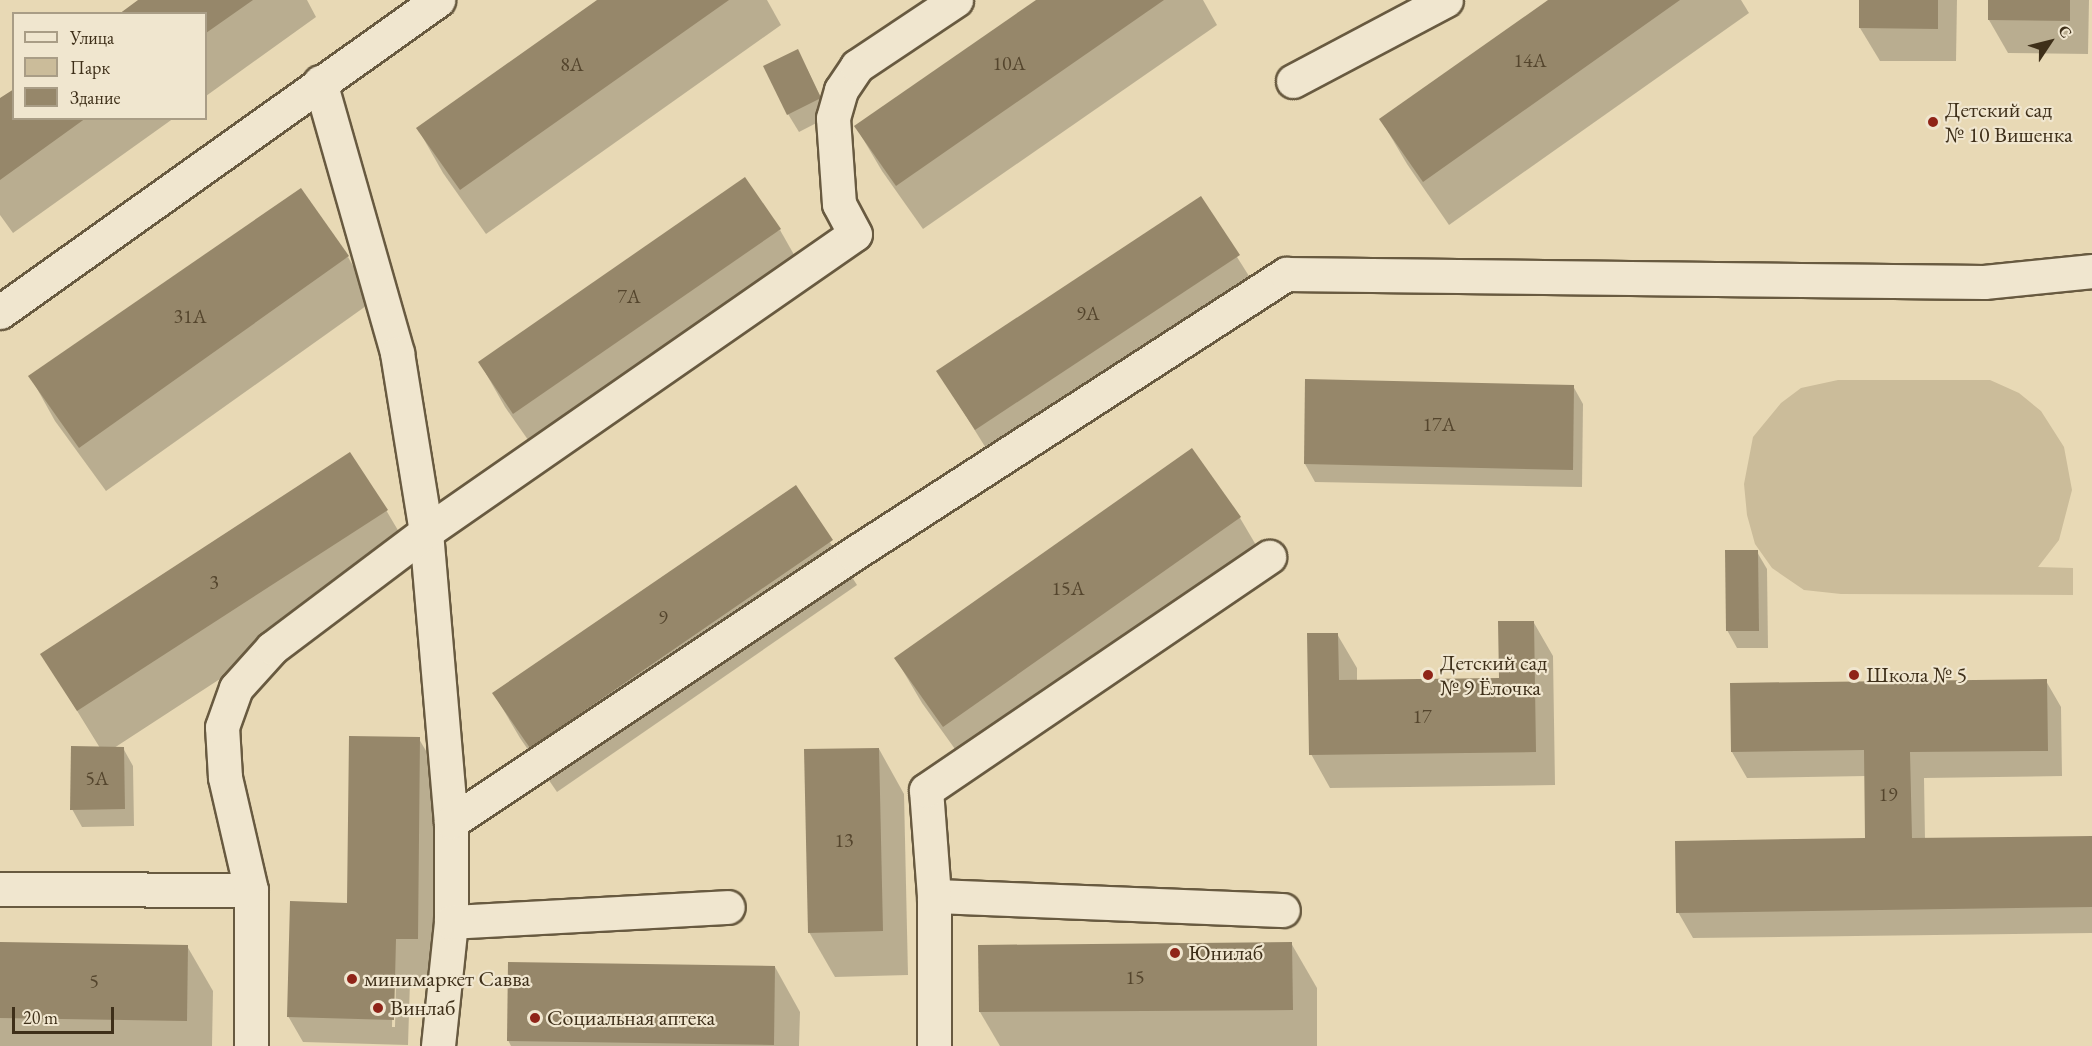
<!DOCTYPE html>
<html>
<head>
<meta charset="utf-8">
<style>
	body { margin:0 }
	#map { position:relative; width:2092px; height:1046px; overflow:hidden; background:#e8d9b5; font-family:"EB Garamond",serif }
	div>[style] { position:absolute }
	.green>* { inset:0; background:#cbbc9a }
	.shadow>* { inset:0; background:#0003 }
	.building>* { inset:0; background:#96876a }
	.roads { filter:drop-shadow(2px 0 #685a40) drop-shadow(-2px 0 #685a40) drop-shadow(0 2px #685a40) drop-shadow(0 -2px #685a40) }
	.minor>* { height:33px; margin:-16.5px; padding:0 16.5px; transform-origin:16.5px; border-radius:16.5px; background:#f0e6cf }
	.dots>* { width:16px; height:16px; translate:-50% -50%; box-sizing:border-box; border:3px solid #f0e6cf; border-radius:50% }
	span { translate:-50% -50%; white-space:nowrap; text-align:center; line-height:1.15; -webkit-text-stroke:4.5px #f0e6cf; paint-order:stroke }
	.number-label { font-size:20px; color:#54452d }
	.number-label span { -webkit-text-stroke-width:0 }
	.poi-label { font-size:22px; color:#3e2f19 }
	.left { translate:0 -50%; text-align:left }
	.legend { position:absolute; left:12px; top:12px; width:195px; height:108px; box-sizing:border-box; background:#f0e6cf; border:2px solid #a99d86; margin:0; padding:8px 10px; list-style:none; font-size:18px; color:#3e2f19 }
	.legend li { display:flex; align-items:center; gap:12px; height:30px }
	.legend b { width:30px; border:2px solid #a99d86 }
	.north { position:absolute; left:2020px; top:12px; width:60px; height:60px; -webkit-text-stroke:4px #f0e6cf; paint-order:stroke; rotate:55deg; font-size:16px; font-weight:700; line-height:24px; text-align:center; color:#3e2f19 }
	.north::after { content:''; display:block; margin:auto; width:21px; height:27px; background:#3e2f19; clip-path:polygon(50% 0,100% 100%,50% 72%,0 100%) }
	.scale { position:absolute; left:12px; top:1007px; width:102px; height:27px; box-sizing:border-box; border:3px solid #3e2f19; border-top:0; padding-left:8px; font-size:18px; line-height:21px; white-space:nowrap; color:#3e2f19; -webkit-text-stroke:4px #f0e6cf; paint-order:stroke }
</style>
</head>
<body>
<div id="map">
	<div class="green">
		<div style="clip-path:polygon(1838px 380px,1990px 380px,2019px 393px,2041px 411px,2064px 447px,2072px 490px,2059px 540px,2038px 567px,2073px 568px,2073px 595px,1841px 594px,1804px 590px,1772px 568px,1755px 544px,1747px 515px,1744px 484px,1753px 437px,1781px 403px,1801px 388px)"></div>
	</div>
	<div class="shadow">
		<div style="clip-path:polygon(141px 0,307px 0,316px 17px,206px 96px,206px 14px)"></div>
		<div style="clip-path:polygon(599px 0,767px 0,781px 25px,486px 234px,443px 173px,418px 129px)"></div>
		<div style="clip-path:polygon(1039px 0,1203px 0,1217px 25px,923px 229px,882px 171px,856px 127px)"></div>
		<div style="clip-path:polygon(1551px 0,1741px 0,1749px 13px,1449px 225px,1407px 164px,1381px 120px)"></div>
		<div style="clip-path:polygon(1861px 0,1957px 0,1956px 61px,1880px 61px,1860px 28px)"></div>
		<div style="clip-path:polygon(1989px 0,2089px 0,2088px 54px,2008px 53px,1989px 20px)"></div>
		<div style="clip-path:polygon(807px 69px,830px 116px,799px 132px,788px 114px)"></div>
		<div style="clip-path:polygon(0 100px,14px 118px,174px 118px,13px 233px,0 215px)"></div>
		<div style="clip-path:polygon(1200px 198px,1264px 300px,1002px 474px,938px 371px)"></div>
		<div style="clip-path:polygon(780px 230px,805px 274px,540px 457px,505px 407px,480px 363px)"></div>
		<div style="clip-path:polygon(348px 257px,373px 301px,106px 491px,55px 421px,30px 376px)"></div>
		<div style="clip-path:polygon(1573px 386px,1583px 404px,1582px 487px,1315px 482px,1305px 464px)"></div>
		<div style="clip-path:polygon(1192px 450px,1240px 518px,1266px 562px,970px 770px,922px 703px,896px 659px)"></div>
		<div style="clip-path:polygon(795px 487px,857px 585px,557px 792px,520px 738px,494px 694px)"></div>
		<div style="clip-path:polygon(386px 510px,412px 554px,114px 748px,123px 748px,133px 766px,134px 826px,82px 827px,72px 809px,100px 748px,42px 654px)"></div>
		<div style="clip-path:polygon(1757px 552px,1767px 569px,1768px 648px,1737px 648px,1727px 630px)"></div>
		<div style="clip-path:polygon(1534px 623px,1553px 656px,1555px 785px,1330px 788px,1311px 754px,1337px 634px,1357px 668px,1357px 681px,1501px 680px)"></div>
		<div style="clip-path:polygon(2046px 681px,2061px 707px,2062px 776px,1924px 778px,1925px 839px,2092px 837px,2092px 933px,1693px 938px,1678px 912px,1867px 840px,1866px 776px,1747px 778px,1732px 752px)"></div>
		<div style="clip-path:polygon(evenodd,419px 739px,445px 783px,443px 983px,410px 982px,408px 1045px,303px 1042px,288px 1016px,349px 904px,419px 739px,393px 982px,396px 982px,395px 1027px,392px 1027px,393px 982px)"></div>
		<div style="clip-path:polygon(879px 749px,904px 794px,908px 975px,835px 977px,809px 932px)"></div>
		<div style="clip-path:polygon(1291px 943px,1317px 988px,1317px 1046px,1000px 1046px,980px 1012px)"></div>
		<div style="clip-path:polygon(0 944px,187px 946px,213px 991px,212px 1046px,0 1046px)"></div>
		<div style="clip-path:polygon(775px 967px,800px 1012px,799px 1046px,511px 1046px,508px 1040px)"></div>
	</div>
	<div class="building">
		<div style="clip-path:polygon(138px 0,253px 0,206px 33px,206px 14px,119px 14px)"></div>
		<div style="clip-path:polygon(597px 0,729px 0,460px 190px,416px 128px)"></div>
		<div style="clip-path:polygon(1036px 0,1164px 0,896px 186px,854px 126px)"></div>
		<div style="clip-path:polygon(1548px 0,1680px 0,1423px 182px,1379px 119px)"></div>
		<div style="clip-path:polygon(1859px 0,1938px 0,1938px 29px,1859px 28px)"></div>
		<div style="clip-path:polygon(1988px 0,2070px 0,2070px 21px,1988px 20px)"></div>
		<div style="clip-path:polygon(798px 49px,821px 98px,787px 115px,763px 66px)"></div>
		<div style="clip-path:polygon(14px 89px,14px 118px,86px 118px,0 180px,0 98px)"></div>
		<div style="clip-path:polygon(745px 177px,781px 229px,513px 414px,478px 362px)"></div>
		<div style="clip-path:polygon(301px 188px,349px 256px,79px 448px,28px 376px)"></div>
		<div style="clip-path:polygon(1201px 196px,1240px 255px,975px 430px,936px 371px)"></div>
		<div style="clip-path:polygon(1305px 379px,1574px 385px,1573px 470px,1304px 464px)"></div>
		<div style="clip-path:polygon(1192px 448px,1241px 517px,943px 727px,894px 658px)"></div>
		<div style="clip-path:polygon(350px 452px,388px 510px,77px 711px,40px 654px)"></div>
		<div style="clip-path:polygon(796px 485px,833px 540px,530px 748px,492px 693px)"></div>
		<div style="clip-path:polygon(1725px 550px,1758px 550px,1759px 631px,1726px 631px)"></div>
		<div style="clip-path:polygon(1498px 621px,1534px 621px,1536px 752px,1309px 755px,1307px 633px,1338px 633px,1339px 680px,1499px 678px)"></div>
		<div style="clip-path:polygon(2047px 679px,2048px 751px,1910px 752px,1912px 838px,2092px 836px,2092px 907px,1676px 913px,1675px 841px,1865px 838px,1864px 750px,1731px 752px,1730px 683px)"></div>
		<div style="clip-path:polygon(349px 736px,420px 737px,418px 939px,396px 939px,394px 1020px,287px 1017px,290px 901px,347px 903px)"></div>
		<div style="clip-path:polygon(71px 746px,124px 747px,125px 809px,70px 810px)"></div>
		<div style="clip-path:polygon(879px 748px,883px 931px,808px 933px,804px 749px)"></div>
		<div style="clip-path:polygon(0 942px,188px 945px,187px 1021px,0 1018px)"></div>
		<div style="clip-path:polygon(1292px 942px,1293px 1010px,979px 1012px,978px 945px)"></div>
		<div style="clip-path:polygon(508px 962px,775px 966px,774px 1045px,507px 1041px)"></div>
	</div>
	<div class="roads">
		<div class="minor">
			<div style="left:1293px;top:81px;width:173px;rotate:-27.9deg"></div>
			<div style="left:320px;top:82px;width:282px;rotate:74.1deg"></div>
			<div style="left:397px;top:353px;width:181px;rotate:80.8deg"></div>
			<div style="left:426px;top:532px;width:291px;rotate:85.1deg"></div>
			<div style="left:451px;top:822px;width:100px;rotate:90deg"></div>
			<div style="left:451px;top:922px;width:125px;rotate:96deg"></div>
			<div style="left:0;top:312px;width:538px;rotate:-35.46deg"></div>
			<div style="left:451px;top:822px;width:483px;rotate:-33.7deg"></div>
			<div style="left:853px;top:554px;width:516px;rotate:-32.89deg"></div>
			<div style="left:1286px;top:274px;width:698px;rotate:0.66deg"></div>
			<div style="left:1984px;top:282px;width:109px;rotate:-5.8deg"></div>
			<div style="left:0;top:889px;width:251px;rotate:0.2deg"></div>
			<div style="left:934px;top:896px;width:349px;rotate:2.3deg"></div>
			<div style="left:451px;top:922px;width:277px;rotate:-3.1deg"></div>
			<div style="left:251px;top:1046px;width:156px;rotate:-90deg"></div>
			<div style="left:251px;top:890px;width:116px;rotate:-103deg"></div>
			<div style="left:225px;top:777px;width:50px;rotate:-93.4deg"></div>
			<div style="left:222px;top:727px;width:41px;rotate:-70.3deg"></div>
			<div style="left:236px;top:688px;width:54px;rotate:-48deg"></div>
			<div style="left:272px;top:648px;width:193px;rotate:-37deg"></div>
			<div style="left:426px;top:532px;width:522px;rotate:-34.79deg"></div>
			<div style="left:855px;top:234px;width:34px;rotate:-118deg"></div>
			<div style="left:839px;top:204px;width:86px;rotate:-94deg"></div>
			<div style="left:833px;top:118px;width:29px;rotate:-74deg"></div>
			<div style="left:841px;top:90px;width:29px;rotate:-56deg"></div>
			<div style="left:857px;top:66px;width:119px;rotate:-33.7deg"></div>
			<div style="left:934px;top:1046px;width:150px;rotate:-90deg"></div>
			<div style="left:934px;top:896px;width:106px;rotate:-94.3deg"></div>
			<div style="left:926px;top:790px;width:415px;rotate:-34.2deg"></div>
		</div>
	</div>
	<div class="dots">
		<div style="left:1933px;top:122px;background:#8f2418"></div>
		<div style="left:1428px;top:675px;background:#8f2418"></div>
		<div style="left:1854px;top:675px;background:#8f2418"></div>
		<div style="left:1175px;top:953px;background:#8f2418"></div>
		<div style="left:352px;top:979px;background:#8f2418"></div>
		<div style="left:378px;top:1008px;background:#8f2418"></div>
		<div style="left:535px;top:1018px;background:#8f2418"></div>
	</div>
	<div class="number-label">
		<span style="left:1530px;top:60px">14А</span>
		<span style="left:1009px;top:63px">10А</span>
		<span style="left:572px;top:64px">8А</span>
		<span style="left:629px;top:296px">7А</span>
		<span style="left:1088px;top:313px">9А</span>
		<span style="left:190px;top:316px">31А</span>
		<span style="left:1439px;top:424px">17А</span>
		<span style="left:214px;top:582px">3</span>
		<span style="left:1068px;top:588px">15А</span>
		<span style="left:663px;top:617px">9</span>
		<span style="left:1422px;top:716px">17</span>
		<span style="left:97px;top:778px">5А</span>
		<span style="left:1888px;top:794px">19</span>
		<span style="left:844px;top:840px">13</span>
		<span style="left:1135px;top:977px">15</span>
		<span style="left:94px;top:981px">5</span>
	</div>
	<div class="poi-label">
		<span class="left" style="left:1945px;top:122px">Детский сад<br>№ 10 Вишенка</span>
		<span class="left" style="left:1440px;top:675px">Детский сад<br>№ 9 Ёлочка</span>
		<span class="left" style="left:1866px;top:675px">Школа № 5</span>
		<span class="left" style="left:1188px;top:953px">Юнилаб</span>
		<span class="left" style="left:364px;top:979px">минимаркет Савва</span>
		<span class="left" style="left:390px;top:1008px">Винлаб</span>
		<span class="left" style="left:547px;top:1018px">Социальная аптека</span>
	</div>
	<ul class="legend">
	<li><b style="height:8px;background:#f0e6cf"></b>Улица</li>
	<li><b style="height:16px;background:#cbbc9a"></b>Парк</li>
	<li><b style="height:16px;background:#96876a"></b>Здание</li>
	</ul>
	<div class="north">С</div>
	<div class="scale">20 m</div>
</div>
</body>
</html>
